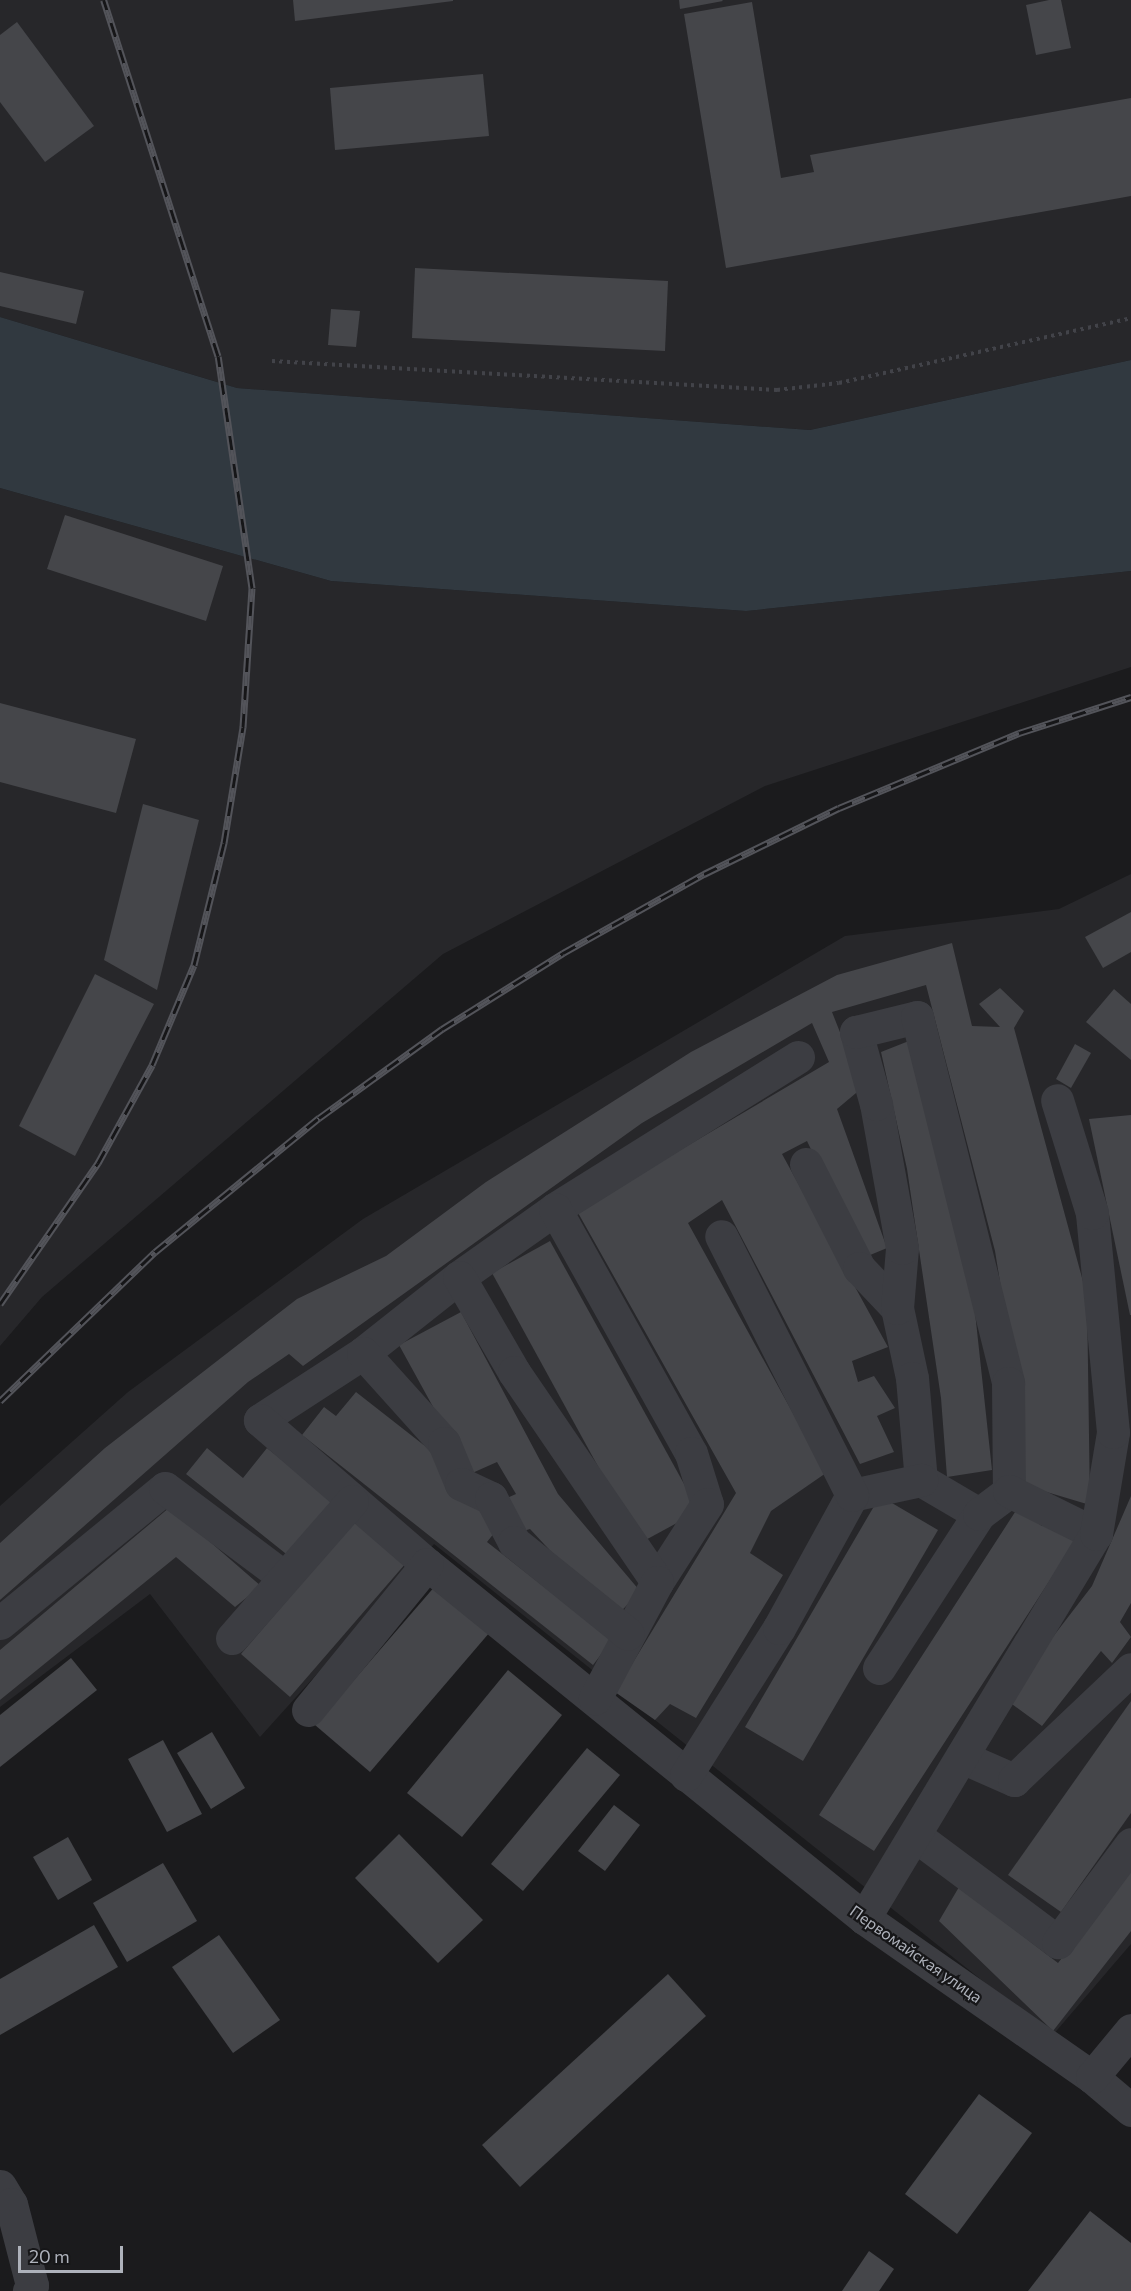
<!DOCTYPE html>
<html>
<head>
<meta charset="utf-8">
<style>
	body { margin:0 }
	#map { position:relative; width:1131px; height:2291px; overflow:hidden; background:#1b1b1d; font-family:Commissioner,sans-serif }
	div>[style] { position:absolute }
	.built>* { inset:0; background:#27272a }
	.water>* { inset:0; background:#313940 }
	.building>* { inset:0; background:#45464a }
	.path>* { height:4px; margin-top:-2px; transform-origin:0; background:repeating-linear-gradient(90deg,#424349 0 3px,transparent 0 7.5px) }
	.minor>* { height:33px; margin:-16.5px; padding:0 16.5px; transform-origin:16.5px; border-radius:16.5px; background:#3c3d42 }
	.rail>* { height:7px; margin-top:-3.5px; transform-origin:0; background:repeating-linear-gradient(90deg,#161618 0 14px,#53545a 0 28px); box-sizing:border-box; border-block:2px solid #53545a }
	span { translate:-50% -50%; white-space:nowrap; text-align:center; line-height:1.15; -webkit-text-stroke:4.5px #161618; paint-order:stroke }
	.street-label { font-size:16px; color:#aeb2bb }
	.scale { position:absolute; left:18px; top:2246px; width:105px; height:27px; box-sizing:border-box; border:3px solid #aeb2bb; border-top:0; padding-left:8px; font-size:18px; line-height:21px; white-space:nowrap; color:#aeb2bb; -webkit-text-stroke:4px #161618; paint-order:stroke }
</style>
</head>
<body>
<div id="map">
	<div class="built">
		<div style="clip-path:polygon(0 0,1131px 0,1131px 360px,810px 430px,237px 388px,0 317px)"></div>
		<div style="clip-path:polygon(0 488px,331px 581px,746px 611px,1131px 571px,1131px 667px,765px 786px,443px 954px,42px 1297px,0 1346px)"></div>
		<div style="clip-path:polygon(1131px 874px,1131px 1944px,1052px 2036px,434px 1544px,260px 1737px,150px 1594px,0 1707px,0 1506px,128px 1392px,363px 1219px,845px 936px,1059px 909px)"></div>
	</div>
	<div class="water">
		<div style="clip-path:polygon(0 317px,237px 388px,810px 430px,1131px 360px,1131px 571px,746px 611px,331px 581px,0 488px)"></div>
	</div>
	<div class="building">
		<div style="clip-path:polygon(293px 0,453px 0,453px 1px,295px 21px)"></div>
		<div style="clip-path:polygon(679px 0,722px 0,723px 1px,680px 9px)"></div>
		<div style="clip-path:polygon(1049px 0,1061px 0,1071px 48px,1036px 55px,1026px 5px)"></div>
		<div style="clip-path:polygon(752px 2px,781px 178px,814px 172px,810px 155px,1131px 98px,1131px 196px,726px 268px,684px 14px)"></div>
		<div style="clip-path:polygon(17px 22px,94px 126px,45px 162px,0 102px,0 35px)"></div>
		<div style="clip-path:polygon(483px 74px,489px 136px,335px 150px,330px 88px)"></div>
		<div style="clip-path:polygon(415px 268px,668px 281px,665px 351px,412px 338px)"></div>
		<div style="clip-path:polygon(0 272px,84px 291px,76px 324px,0 306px)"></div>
		<div style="clip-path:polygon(331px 309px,360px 311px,356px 347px,328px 345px)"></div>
		<div style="clip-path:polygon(65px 515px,223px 566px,206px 621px,47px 569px)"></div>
		<div style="clip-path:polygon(0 703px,136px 739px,116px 813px,0 782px)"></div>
		<div style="clip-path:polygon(143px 804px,199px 820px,157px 990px,104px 960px)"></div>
		<div style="clip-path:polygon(1131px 912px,1131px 952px,1103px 968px,1085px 937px)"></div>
		<div style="clip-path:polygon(952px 943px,972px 1026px,1000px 1027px,979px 1004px,1000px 988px,1024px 1011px,1014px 1028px,1087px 1296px,1090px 1505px,1020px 1484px,1018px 1393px,995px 1251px,926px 985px,832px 1012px,862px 1088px,837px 1109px,887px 1248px,863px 1258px,807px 1141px,782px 1154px,888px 1347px,852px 1361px,858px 1382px,874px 1376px,895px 1408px,877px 1416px,894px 1452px,860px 1464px,722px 1200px,688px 1223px,826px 1473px,771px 1511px,750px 1553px,783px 1575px,696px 1718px,670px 1704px,655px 1720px,615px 1692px,736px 1493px,577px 1211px,829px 1062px,812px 1023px,642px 1123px,303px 1366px,289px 1354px,248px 1382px,0 1600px,0 1543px,105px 1448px,297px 1299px,386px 1256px,486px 1182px,691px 1052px,837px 975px)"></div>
		<div style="clip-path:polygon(95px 974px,154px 1004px,75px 1156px,19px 1126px)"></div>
		<div style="clip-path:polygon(1114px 989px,1131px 1004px,1131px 1060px,1086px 1022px)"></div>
		<div style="clip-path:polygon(919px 1037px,971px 1275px,992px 1470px,947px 1477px,941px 1398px,907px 1169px,881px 1052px)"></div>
		<div style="clip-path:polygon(1075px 1044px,1091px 1053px,1071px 1088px,1056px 1079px)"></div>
		<div style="clip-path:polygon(1131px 1115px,1131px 1315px,1130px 1315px,1089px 1119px)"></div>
		<div style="clip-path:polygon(550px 1241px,699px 1511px,640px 1543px,492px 1273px)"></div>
		<div style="clip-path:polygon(461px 1312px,558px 1494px,640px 1591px,614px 1619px,530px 1529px,520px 1532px,500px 1501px,516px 1494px,497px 1462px,470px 1474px,399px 1345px)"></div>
		<div style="clip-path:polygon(356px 1392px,448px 1464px,503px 1522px,487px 1542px,612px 1640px,593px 1665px,302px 1435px,324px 1407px,336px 1416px)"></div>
		<div style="clip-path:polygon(207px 1448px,243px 1478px,267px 1448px,334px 1502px,290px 1557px,186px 1474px)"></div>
		<div style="clip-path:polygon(880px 1496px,938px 1530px,803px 1761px,745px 1727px)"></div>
		<div style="clip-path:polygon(1131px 1496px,1131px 1603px,1120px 1622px,1131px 1637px,1112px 1663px,1101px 1651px,1042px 1726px,1005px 1699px,1092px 1586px)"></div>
		<div style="clip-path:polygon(170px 1507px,261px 1586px,235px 1607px,176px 1557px,0 1700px,0 1650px)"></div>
		<div style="clip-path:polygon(1017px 1509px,1042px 1526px,1047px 1518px,1078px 1537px,874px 1851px,819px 1815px)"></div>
		<div style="clip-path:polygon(356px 1520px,406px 1563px,290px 1697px,241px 1654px)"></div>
		<div style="clip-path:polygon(436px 1585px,490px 1632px,370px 1772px,315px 1725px)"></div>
		<div style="clip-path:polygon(71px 1658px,97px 1690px,0 1767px,0 1715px)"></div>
		<div style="clip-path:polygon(508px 1670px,562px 1715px,462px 1837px,407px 1793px)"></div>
		<div style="clip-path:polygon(1131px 1701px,1131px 1813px,1061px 1912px,1008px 1875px)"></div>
		<div style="clip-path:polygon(212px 1732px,245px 1788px,211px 1809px,177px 1753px)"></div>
		<div style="clip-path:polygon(163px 1740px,202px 1814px,167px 1832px,128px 1759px)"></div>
		<div style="clip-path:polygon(587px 1748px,620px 1775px,523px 1891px,491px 1864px)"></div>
		<div style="clip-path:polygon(614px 1805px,640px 1825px,605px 1871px,578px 1851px)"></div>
		<div style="clip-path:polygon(399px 1834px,483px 1920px,438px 1963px,355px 1878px)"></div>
		<div style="clip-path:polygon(68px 1837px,92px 1880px,58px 1900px,33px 1857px)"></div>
		<div style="clip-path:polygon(163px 1863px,197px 1921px,127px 1962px,93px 1903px)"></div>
		<div style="clip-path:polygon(1131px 1870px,1131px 1931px,1053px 2031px,939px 1921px,959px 1887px,1058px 1963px)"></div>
		<div style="clip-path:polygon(94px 1925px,118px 1967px,0 2035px,0 1979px)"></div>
		<div style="clip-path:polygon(219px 1935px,280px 2020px,233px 2053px,172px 1967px)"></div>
		<div style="clip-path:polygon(668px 1974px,706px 2016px,520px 2187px,482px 2145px)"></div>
		<div style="clip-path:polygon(979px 2094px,1032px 2133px,957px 2234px,905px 2194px)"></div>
		<div style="clip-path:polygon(1090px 2211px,1131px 2243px,1131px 2291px,1028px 2291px)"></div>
		<div style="clip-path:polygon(869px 2251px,894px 2269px,879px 2291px,842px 2291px)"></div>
	</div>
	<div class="path">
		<div style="left:272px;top:361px;width:506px;rotate:3.29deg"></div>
		<div style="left:777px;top:390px;width:62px;rotate:-6.4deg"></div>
		<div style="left:839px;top:383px;width:299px;rotate:-12.5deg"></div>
	</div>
	<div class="minor">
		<div style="left:798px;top:1057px;width:287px;rotate:148deg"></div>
		<div style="left:555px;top:1209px;width:118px;rotate:144.7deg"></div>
		<div style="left:459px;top:1277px;width:122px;rotate:141.6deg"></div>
		<div style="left:363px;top:1353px;width:123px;rotate:147deg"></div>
		<div style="left:260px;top:1420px;width:221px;rotate:40.8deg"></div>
		<div style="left:427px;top:1564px;width:562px;rotate:39.01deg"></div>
		<div style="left:864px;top:1918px;width:278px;rotate:34.9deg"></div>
		<div style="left:1092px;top:2077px;width:51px;rotate:40.2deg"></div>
		<div style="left:806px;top:1164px;width:117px;rotate:63deg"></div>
		<div style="left:859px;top:1268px;width:55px;rotate:46.5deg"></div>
		<div style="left:897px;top:1308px;width:72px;rotate:77.9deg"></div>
		<div style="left:912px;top:1378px;width:102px;rotate:85deg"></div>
		<div style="left:921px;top:1480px;width:67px;rotate:30.4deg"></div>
		<div style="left:555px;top:1209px;width:279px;rotate:60.9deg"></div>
		<div style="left:691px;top:1453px;width:53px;rotate:72.6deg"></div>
		<div style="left:707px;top:1504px;width:93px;rotate:122.7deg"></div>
		<div style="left:459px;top:1277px;width:110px;rotate:59.9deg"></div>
		<div style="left:514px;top:1372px;width:254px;rotate:55.7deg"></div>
		<div style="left:657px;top:1582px;width:132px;rotate:118.1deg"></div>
		<div style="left:897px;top:1308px;width:60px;rotate:-85.2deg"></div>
		<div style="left:902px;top:1248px;width:146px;rotate:-100.2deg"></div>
		<div style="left:876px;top:1104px;width:75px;rotate:-105.5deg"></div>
		<div style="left:856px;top:1032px;width:63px;rotate:-13.8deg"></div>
		<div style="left:917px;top:1017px;width:377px;rotate:76deg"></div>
		<div style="left:1008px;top:1383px;width:108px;rotate:89.5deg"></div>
		<div style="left:363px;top:1353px;width:121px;rotate:48deg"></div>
		<div style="left:444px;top:1443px;width:44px;rotate:67.5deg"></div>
		<div style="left:461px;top:1484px;width:33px;rotate:25deg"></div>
		<div style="left:491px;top:1498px;width:50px;rotate:62.4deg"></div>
		<div style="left:514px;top:1542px;width:146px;rotate:38.9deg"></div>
		<div style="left:852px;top:1495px;width:71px;rotate:-12.3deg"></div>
		<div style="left:0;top:1623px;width:213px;rotate:-39.3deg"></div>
		<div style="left:165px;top:1488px;width:149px;rotate:36.8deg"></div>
		<div style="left:232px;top:1638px;width:182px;rotate:-48.8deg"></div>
		<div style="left:879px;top:1668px;width:184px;rotate:-57deg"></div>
		<div style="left:979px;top:1514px;width:38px;rotate:-37deg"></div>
		<div style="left:1009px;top:1491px;width:97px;rotate:26.3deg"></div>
		<div style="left:308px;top:1710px;width:188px;rotate:-50.8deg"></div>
		<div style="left:964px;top:1758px;width:55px;rotate:23.7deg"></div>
		<div style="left:1014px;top:1780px;width:161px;rotate:-43.5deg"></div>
		<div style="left:686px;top:1775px;width:174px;rotate:-57.7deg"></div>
		<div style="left:779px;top:1628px;width:152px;rotate:-61.2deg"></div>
		<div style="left:852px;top:1495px;width:290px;rotate:-116.8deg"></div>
		<div style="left:917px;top:1837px;width:176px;rotate:36.7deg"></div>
		<div style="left:1058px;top:1942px;width:122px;rotate:-53.3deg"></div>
		<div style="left:864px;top:1918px;width:449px;rotate:-58.9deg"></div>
		<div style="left:1096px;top:1534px;width:103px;rotate:-80.5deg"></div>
		<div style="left:1113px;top:1432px;width:220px;rotate:-95.5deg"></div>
		<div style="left:1092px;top:1213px;width:118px;rotate:-107.2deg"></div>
		<div style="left:1092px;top:2077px;width:61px;rotate:-50.3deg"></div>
		<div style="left:0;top:2186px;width:21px;rotate:59deg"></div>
		<div style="left:11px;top:2204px;width:84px;rotate:75.5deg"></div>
		<div style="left:32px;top:2285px;width:7px;rotate:117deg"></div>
	</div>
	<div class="rail">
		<div style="left:0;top:1304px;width:172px;rotate:-55.2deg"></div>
		<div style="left:98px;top:1163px;width:112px;rotate:-61.1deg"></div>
		<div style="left:152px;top:1065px;width:108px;rotate:-67.2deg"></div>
		<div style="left:194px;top:965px;width:126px;rotate:-76.2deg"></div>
		<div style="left:224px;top:843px;width:118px;rotate:-80.7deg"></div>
		<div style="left:243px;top:727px;width:139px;rotate:-86.3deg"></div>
		<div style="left:252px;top:588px;width:234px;rotate:-98.3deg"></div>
		<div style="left:218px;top:356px;width:374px;rotate:-107.8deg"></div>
		<div style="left:0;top:1401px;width:215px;rotate:-43.9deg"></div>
		<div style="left:155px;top:1252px;width:212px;rotate:-39.3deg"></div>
		<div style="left:319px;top:1118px;width:152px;rotate:-35.9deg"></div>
		<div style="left:442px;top:1029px;width:143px;rotate:-32.1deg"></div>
		<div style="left:563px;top:953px;width:162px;rotate:-29.3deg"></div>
		<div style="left:704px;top:874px;width:150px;rotate:-26.1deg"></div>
		<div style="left:839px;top:808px;width:195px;rotate:-22.6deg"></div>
		<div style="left:1019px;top:733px;width:118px;rotate:-17.8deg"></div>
	</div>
	<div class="street-label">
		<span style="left:916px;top:1954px;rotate:35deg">Первомайская улица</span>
	</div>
	<div class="scale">20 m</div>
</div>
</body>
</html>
